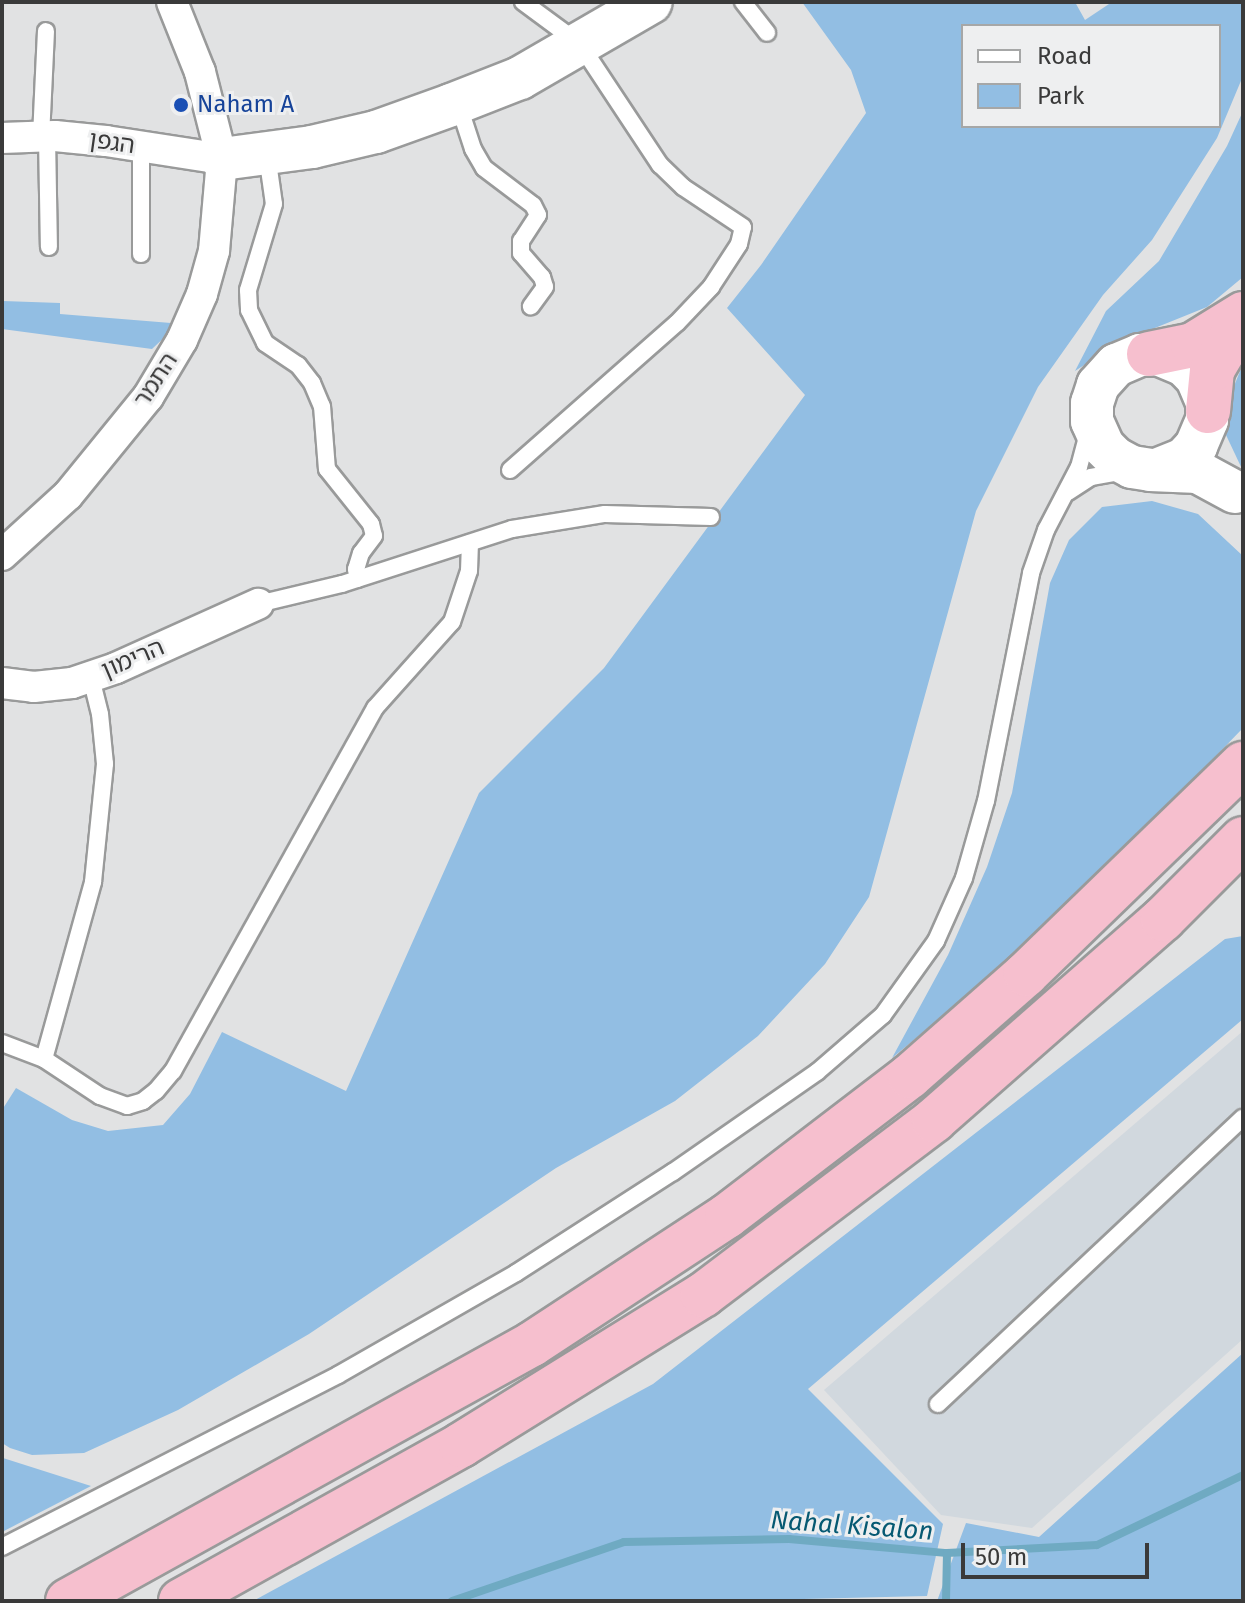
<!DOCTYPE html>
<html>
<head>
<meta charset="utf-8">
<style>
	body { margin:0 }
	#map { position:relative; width:1245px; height:1603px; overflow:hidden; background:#e1e2e3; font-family:"Fira Sans","Noto Sans Hebrew",sans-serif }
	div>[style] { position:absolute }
	.built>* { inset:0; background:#d1d8de }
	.green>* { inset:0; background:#92bee3 }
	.stream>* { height:8px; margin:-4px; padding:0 4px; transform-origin:4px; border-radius:4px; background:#6faac2 }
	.roads { filter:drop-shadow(2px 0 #999a9a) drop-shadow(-2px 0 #999a9a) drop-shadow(0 2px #999a9a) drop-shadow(0 -2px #999a9a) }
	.lane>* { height:16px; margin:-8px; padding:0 8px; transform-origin:8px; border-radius:8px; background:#fff }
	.street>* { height:30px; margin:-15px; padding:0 15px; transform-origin:15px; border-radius:15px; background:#fff }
	.secondary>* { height:42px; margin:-21px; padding:0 21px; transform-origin:21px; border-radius:21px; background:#fff }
	.highway>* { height:44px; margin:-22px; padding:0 22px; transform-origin:22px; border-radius:22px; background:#f6bfce }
	.dots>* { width:22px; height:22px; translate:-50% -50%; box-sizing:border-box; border:4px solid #eeeff0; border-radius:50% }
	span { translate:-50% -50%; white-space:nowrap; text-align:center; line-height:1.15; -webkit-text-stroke:6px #eeeff0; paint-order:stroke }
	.transit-label { font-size:24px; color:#164399 }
	.left { translate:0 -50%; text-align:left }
	.street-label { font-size:24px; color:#3a3a3a }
	.water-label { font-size:26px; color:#065972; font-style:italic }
	.frame { position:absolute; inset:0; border:4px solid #3a3a3a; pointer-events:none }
	.legend { position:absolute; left:961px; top:24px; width:260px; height:104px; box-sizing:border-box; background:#eeeff0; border:2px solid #a6a7a7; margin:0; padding:10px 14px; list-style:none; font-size:24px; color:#3a3a3a }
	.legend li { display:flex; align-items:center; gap:16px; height:40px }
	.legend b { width:40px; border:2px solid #a6a7a7 }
	.scale { position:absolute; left:961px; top:1543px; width:188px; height:36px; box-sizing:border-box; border:4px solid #3a3a3a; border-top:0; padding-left:10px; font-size:24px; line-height:28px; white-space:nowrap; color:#3a3a3a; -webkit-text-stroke:6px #eeeff0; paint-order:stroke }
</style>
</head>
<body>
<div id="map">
	<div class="built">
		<div style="clip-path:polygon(1243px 1031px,1243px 1339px,1032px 1528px,941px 1515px,824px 1390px)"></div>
	</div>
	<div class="green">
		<div style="clip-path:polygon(evenodd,802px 2px,1075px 2px,1085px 20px,1112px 2px,1243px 2px,1243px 76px,1217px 138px,1152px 240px,1103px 295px,1038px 387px,976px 511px,869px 897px,825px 964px,758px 1036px,675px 1101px,556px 1168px,309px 1334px,178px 1410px,84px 1453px,32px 1455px,10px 1448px,2px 1443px,2px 1110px,16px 1088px,72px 1120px,108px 1131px,163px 1125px,190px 1094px,222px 1032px,346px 1091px,479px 793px,604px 668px,805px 395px,727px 308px,761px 265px,866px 113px,851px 70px,802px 2px,963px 26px,1219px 26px,1219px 126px,963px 126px,963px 26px)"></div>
		<div style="clip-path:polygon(1243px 111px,1243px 277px,1207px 307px,1120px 342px,1075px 371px,1106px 311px,1159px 261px,1227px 146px)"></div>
		<div style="clip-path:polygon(2px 282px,3px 301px,60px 303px,60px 314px,171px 323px,169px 333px,152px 349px,2px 329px)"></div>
		<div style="clip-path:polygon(1243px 364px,1243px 471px,1226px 435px,1234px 386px)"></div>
		<div style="clip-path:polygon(1152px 501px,1198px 514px,1243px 556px,1243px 728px,1050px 927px,892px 1058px,948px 955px,987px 867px,1012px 793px,1050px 583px,1069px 540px,1102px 507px)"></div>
		<div style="clip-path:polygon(1243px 936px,1243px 1019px,808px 1389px,943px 1524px,927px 1596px,720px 1601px,253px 1601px,653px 1384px,1225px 939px)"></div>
		<div style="clip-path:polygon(1243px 1353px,1243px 1601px,937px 1601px,966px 1523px,1039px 1537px)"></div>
		<div style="clip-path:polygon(2px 1458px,3px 1458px,91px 1486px,2px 1532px)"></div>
	</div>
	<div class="stream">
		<div style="left:452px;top:1601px;width:182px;rotate:-18.9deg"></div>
		<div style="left:624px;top:1542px;width:165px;rotate:-1deg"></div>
		<div style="left:789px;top:1539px;width:159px;rotate:5.1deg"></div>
		<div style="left:947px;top:1553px;width:150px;rotate:-3.1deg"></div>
		<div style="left:1097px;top:1545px;width:162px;rotate:-25.6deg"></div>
		<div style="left:946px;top:1601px;width:48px;rotate:-88.8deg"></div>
	</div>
	<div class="roads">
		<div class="lane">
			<div style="left:743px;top:2px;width:39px;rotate:52deg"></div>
			<div style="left:458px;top:103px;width:48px;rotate:71.9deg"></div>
			<div style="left:473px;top:149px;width:22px;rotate:60deg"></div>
			<div style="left:484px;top:168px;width:61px;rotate:37.1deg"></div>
			<div style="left:533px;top:205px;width:11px;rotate:63deg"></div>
			<div style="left:538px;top:215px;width:31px;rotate:123deg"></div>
			<div style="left:521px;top:241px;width:12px;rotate:90deg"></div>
			<div style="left:521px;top:253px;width:32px;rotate:49deg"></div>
			<div style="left:542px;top:277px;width:10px;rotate:73deg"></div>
			<div style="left:545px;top:287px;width:24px;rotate:126deg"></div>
			<div style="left:41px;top:137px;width:106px;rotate:-87.3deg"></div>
			<div style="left:47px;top:137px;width:110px;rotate:89deg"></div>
			<div style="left:267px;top:155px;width:49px;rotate:81.9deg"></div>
			<div style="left:274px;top:204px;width:90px;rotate:106.8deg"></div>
			<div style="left:248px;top:290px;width:20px;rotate:87deg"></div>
			<div style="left:249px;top:310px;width:37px;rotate:64deg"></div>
			<div style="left:265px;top:343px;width:40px;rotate:34deg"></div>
			<div style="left:298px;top:365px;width:23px;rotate:52deg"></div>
			<div style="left:312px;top:383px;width:25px;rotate:67deg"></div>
			<div style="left:322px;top:406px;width:63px;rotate:85.5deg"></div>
			<div style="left:327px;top:469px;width:70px;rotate:51.3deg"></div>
			<div style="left:371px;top:524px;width:12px;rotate:76deg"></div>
			<div style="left:374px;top:536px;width:21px;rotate:127deg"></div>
			<div style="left:361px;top:553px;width:17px;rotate:107deg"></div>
			<div style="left:356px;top:569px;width:10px;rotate:79deg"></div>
			<div style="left:141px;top:254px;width:107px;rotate:-90deg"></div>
			<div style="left:510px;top:470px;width:222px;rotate:-41.4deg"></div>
			<div style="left:677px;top:323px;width:50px;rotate:-46.6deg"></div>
			<div style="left:711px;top:287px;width:51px;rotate:-56.9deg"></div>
			<div style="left:739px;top:244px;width:17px;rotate:-77deg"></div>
			<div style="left:743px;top:227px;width:72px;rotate:-146.3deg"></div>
			<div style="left:683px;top:187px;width:32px;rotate:-136deg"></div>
			<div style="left:660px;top:165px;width:145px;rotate:-123.5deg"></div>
			<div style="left:580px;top:44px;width:71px;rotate:-143.6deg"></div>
			<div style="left:1068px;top:492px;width:27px;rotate:-33deg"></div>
			<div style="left:1091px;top:477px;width:34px;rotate:-10deg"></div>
			<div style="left:258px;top:604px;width:86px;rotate:-13.4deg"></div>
			<div style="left:342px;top:584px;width:179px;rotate:-17.9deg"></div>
			<div style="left:512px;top:529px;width:94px;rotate:-9.2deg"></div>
			<div style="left:605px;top:514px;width:106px;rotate:1.6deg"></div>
			<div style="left:2px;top:1043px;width:45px;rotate:20.9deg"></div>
			<div style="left:44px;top:1059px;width:67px;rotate:33.5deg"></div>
			<div style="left:100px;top:1096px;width:29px;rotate:20deg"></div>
			<div style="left:127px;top:1106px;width:17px;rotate:-17deg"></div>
			<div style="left:143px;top:1101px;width:16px;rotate:-38deg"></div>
			<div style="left:156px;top:1091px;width:26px;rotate:-50deg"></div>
			<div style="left:173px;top:1071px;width:415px;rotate:-60.9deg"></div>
			<div style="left:375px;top:708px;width:115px;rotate:-48.2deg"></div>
			<div style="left:452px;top:622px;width:54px;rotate:-71.6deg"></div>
			<div style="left:469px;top:571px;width:28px;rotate:-88deg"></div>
			<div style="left:44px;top:1059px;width:184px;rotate:-74.5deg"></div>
			<div style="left:93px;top:882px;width:119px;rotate:-84.2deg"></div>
			<div style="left:105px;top:764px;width:50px;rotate:-95.7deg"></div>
			<div style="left:100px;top:714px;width:38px;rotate:-104deg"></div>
			<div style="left:938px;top:1404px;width:418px;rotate:-43.2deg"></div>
			<div style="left:2px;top:1547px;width:377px;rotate:-27.1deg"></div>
			<div style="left:338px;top:1375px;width:205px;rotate:-29.8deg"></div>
			<div style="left:516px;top:1273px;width:187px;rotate:-32.8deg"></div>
			<div style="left:673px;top:1172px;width:175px;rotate:-34.8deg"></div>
			<div style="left:817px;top:1072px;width:87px;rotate:-40.8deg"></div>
			<div style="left:883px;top:1015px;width:91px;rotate:-54.4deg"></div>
			<div style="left:936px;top:941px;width:69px;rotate:-66deg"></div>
			<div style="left:964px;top:878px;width:80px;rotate:-74.1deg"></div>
			<div style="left:986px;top:801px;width:232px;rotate:-78.8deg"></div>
			<div style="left:1031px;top:573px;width:46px;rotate:-70.8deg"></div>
			<div style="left:1046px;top:530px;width:71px;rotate:-62.4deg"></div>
			<div style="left:1079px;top:467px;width:35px;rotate:-75deg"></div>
		</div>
		<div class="street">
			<div style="left:2px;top:138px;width:53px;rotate:-2.2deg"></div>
			<div style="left:55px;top:136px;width:51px;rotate:5.6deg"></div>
			<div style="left:106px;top:141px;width:117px;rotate:8.8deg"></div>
			<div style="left:2px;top:555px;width:89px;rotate:-42.3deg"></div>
			<div style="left:68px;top:495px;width:127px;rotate:-50.8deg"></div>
			<div style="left:148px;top:397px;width:66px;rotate:-59.2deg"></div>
			<div style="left:182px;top:340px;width:50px;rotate:-66.5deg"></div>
			<div style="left:202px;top:294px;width:45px;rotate:-74.4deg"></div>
			<div style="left:214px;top:251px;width:92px;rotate:-85deg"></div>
			<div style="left:222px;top:159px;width:90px;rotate:-104.2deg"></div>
			<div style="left:200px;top:72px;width:75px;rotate:-111.8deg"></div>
			<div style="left:2px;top:683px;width:32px;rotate:7deg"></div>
			<div style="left:34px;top:687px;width:38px;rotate:-6deg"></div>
			<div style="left:72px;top:683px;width:46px;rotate:-18.8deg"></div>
			<div style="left:116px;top:668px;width:156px;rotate:-24.3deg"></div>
		</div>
		<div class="secondary">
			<div style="left:222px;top:159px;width:91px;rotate:-7.6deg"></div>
			<div style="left:312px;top:147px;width:66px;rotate:-13.2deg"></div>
			<div style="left:376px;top:132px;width:80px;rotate:-19.8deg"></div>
			<div style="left:451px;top:105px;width:74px;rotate:-21.4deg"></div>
			<div style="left:520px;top:78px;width:151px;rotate:-30.1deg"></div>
			<div style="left:1159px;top:469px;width:27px;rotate:-22deg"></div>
			<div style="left:1184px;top:459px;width:18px;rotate:-47deg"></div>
			<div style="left:1196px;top:446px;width:28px;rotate:-67deg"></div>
			<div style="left:1207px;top:420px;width:18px;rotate:-90deg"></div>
			<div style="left:1207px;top:402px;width:26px;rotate:-113deg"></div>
			<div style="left:1197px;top:378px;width:18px;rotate:-135deg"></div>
			<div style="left:1184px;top:365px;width:28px;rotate:-157deg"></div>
			<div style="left:1158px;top:354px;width:18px;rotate:177deg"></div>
			<div style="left:1140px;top:355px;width:26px;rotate:157deg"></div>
			<div style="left:1116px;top:365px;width:27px;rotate:132deg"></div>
			<div style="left:1098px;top:385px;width:19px;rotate:108deg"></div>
			<div style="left:1092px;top:403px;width:18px;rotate:90deg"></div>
			<div style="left:1092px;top:421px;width:27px;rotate:66deg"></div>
			<div style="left:1103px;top:446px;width:17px;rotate:45deg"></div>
			<div style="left:1115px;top:458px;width:19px;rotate:28deg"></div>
			<div style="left:1132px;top:467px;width:18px;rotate:9deg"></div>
			<div style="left:1150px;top:470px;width:48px;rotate:2.4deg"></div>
			<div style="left:1198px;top:472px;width:42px;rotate:28.4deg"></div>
		</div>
		<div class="highway">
			<div style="left:1149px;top:354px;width:45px;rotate:-11.6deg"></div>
			<div style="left:1193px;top:345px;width:59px;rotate:-31.8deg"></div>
			<div style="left:1208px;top:411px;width:41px;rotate:-84.4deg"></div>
			<div style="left:1212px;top:370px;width:59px;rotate:-59.5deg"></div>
			<div style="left:68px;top:1601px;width:530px;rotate:-28.98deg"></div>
			<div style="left:532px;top:1344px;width:233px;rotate:-33.3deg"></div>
			<div style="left:727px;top:1216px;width:230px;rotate:-37.4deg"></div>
			<div style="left:910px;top:1076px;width:154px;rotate:-41.3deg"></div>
			<div style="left:1026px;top:974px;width:302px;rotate:-44.1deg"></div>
			<div style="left:181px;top:1601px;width:321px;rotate:-29.1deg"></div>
			<div style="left:461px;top:1445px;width:285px;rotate:-31.8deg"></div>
			<div style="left:703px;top:1295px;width:290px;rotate:-37.1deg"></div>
			<div style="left:934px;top:1120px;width:305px;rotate:-41.3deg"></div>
			<div style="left:1163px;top:919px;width:113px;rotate:-45deg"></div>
		</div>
	</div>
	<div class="dots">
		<div style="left:181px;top:105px;background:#1a4fb4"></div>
	</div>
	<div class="transit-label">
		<span class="left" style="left:197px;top:105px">Naham A</span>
	</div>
	<div class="street-label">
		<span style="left:112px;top:143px;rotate:8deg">הגפן</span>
		<span style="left:156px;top:380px;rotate:-57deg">התמר</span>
		<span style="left:133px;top:659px;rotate:-23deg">הרימון</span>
	</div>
	<div class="water-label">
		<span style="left:852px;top:1526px;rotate:4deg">Nahal Kisalon</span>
	</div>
	<div class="frame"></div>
	<ul class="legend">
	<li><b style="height:10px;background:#fff"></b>Road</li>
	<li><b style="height:22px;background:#92bee3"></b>Park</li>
	</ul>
	<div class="scale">50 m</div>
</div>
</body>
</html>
